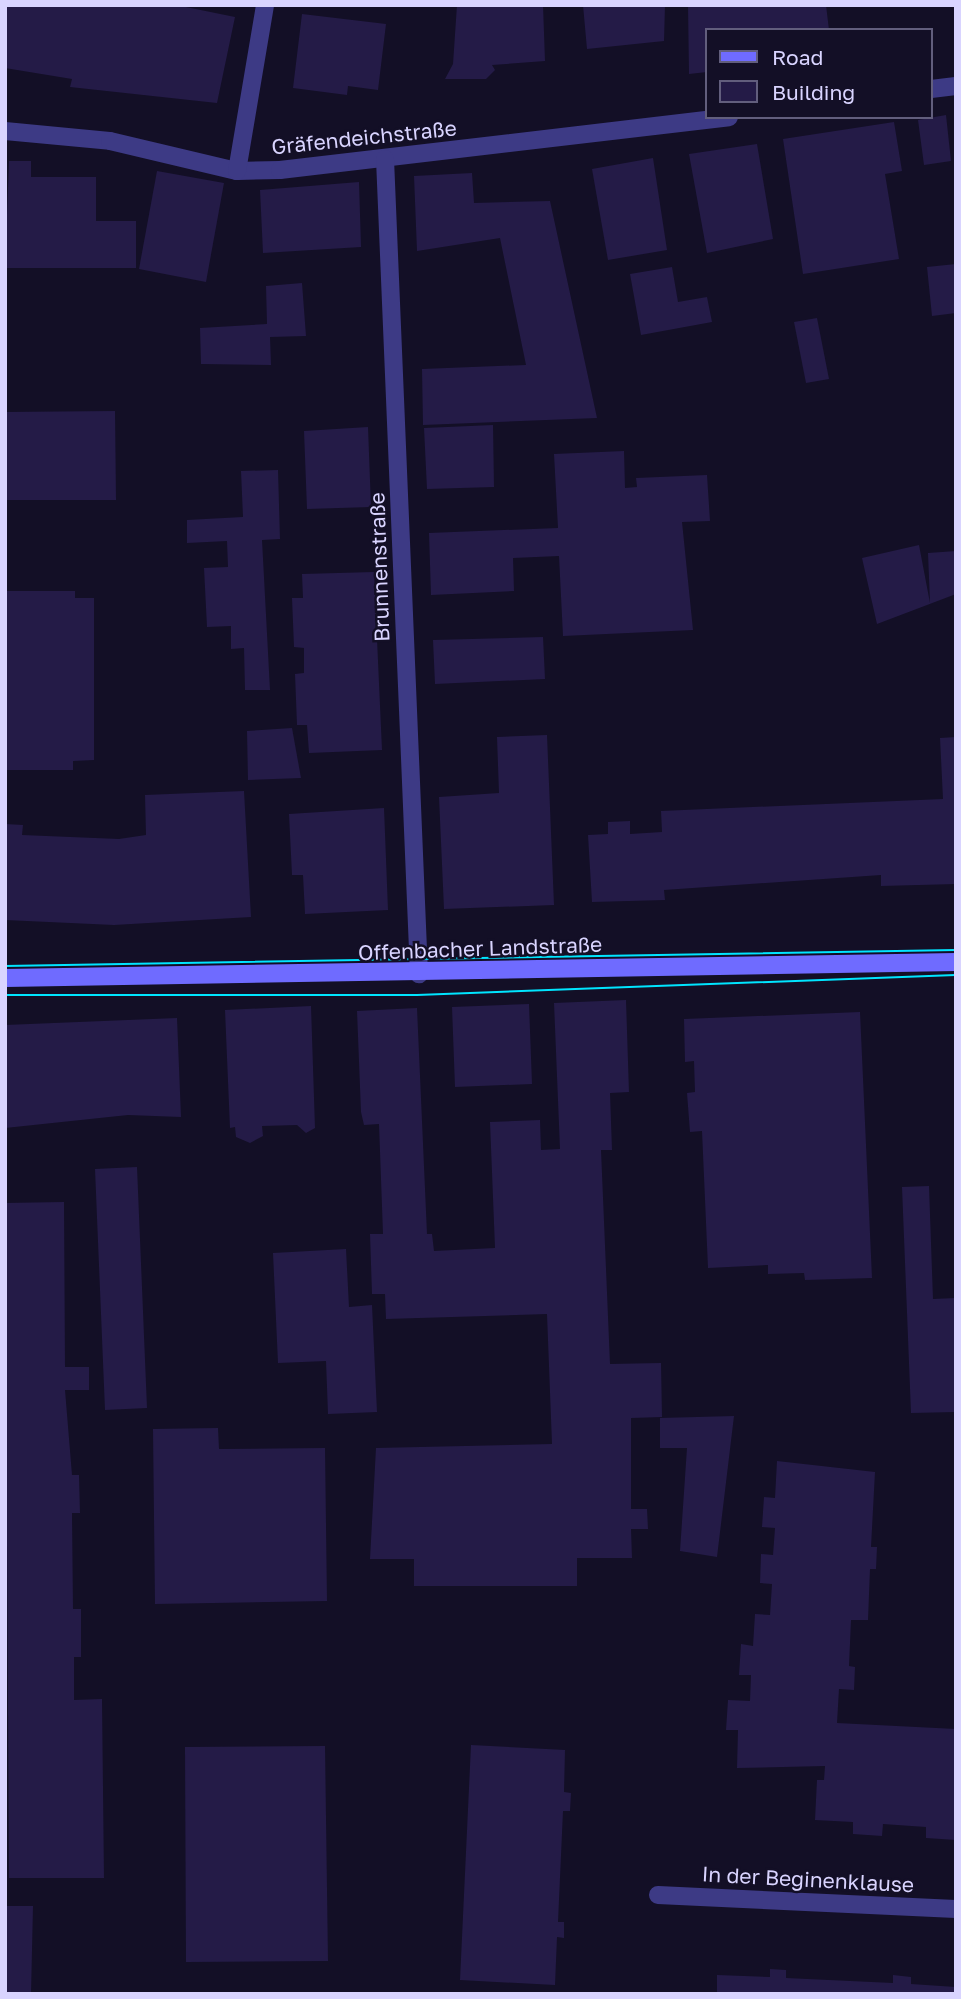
<!DOCTYPE html>
<html>
<head>
<meta charset="utf-8">
<style>
	body { margin:0 }
	#map { position:relative; width:961px; height:1999px; overflow:hidden; background:#130f26; font-family:"Golos Text",sans-serif }
	div>[style] { position:absolute }
	.building>* { inset:0; background:#241b47 }
	.minor>* { height:18px; margin:-9px; padding:0 9px; transform-origin:9px; border-radius:9px; background:#3d3a85 }
	.secondary>* { height:18px; margin:-9px; padding:0 9px; transform-origin:9px; border-radius:9px; background:#6f6bff }
	.tram>* { height:2px; margin:-1px; padding:0 1px; transform-origin:1px; border-radius:1px; background:#00e5ff }
	span { translate:-50% -50%; white-space:nowrap; text-align:center; line-height:1.15; -webkit-text-stroke:5px #130f26; paint-order:stroke }
	.street-label { font-size:21px; color:#d9d4ff }
	.frame { position:absolute; inset:0; border:7px solid #d9d4ff; pointer-events:none }
	.legend { position:absolute; left:705px; top:28px; width:228px; height:91px; box-sizing:border-box; background:#130f26; border:2px solid #625e7d; margin:0; padding:9px 12px; list-style:none; font-size:21px; color:#d9d4ff }
	.legend li { display:flex; align-items:center; gap:14px; height:35px }
	.legend b { width:35px; border:2px solid #625e7d }
</style>
</head>
<body>
<div id="map">
	<div class="building">
		<div style="clip-path:polygon(5px 5px,176px 5px,235px 17px,217px 103px,70px 87px,72px 79px,5px 68px)"></div>
		<div style="clip-path:polygon(457px 5px,543px 5px,545px 61px,492px 65px,495px 70px,486px 79px,445px 79px,453px 64px)"></div>
		<div style="clip-path:polygon(583px 5px,665px 5px,664px 41px,587px 49px)"></div>
		<div style="clip-path:polygon(688px 5px,826px 5px,829px 30px,707px 30px,707px 72px,689px 74px)"></div>
		<div style="clip-path:polygon(302px 14px,386px 24px,378px 90px,348px 86px,347px 95px,293px 88px)"></div>
		<div style="clip-path:polygon(946px 115px,951px 161px,924px 165px,918px 120px)"></div>
		<div style="clip-path:polygon(894px 122px,902px 171px,885px 174px,899px 259px,803px 274px,783px 139px)"></div>
		<div style="clip-path:polygon(757px 144px,773px 239px,707px 253px,689px 154px)"></div>
		<div style="clip-path:polygon(653px 158px,667px 250px,608px 260px,592px 169px)"></div>
		<div style="clip-path:polygon(9px 161px,31px 161px,31px 177px,96px 177px,96px 221px,136px 221px,136px 268px,5px 268px)"></div>
		<div style="clip-path:polygon(157px 171px,224px 183px,206px 282px,139px 269px)"></div>
		<div style="clip-path:polygon(472px 173px,474px 203px,550px 201px,597px 418px,423px 425px,422px 369px,526px 365px,500px 238px,417px 251px,414px 176px)"></div>
		<div style="clip-path:polygon(359px 182px,361px 247px,263px 253px,260px 190px)"></div>
		<div style="clip-path:polygon(956px 264px,956px 313px,932px 316px,927px 267px)"></div>
		<div style="clip-path:polygon(672px 267px,678px 302px,707px 297px,712px 322px,641px 335px,630px 274px)"></div>
		<div style="clip-path:polygon(302px 283px,306px 336px,270px 337px,271px 365px,201px 364px,200px 328px,267px 324px,266px 286px)"></div>
		<div style="clip-path:polygon(817px 318px,829px 379px,806px 383px,794px 322px)"></div>
		<div style="clip-path:polygon(115px 411px,116px 500px,5px 500px,5px 412px)"></div>
		<div style="clip-path:polygon(493px 425px,494px 487px,427px 489px,424px 428px)"></div>
		<div style="clip-path:polygon(368px 427px,371px 507px,307px 509px,304px 431px)"></div>
		<div style="clip-path:polygon(624px 451px,625px 488px,637px 487px,636px 478px,707px 475px,710px 521px,682px 522px,693px 630px,563px 636px,559px 556px,513px 558px,514px 591px,431px 595px,429px 533px,558px 528px,554px 454px)"></div>
		<div style="clip-path:polygon(278px 470px,280px 539px,262px 540px,270px 690px,245px 690px,244px 648px,231px 649px,231px 626px,207px 627px,204px 568px,228px 567px,227px 541px,187px 543px,187px 520px,243px 517px,241px 471px)"></div>
		<div style="clip-path:polygon(919px 545px,930px 603px,928px 553px,956px 551px,956px 594px,877px 624px,862px 558px)"></div>
		<div style="clip-path:polygon(374px 572px,382px 750px,309px 753px,307px 725px,297px 725px,295px 674px,304px 673px,304px 648px,294px 647px,292px 598px,303px 598px,302px 574px)"></div>
		<div style="clip-path:polygon(5px 591px,75px 591px,75px 598px,94px 598px,94px 760px,73px 761px,73px 770px,5px 770px)"></div>
		<div style="clip-path:polygon(543px 637px,545px 679px,435px 684px,433px 640px)"></div>
		<div style="clip-path:polygon(292px 728px,301px 778px,248px 780px,247px 731px)"></div>
		<div style="clip-path:polygon(547px 735px,554px 905px,444px 909px,439px 797px,499px 793px,497px 737px)"></div>
		<div style="clip-path:polygon(956px 737px,956px 884px,881px 886px,881px 875px,664px 890px,665px 900px,592px 902px,588px 835px,608px 834px,608px 822px,630px 821px,630px 834px,662px 832px,661px 811px,943px 799px,940px 738px)"></div>
		<div style="clip-path:polygon(244px 791px,251px 917px,114px 925px,5px 920px,5px 824px,23px 825px,22px 835px,119px 839px,146px 835px,145px 795px)"></div>
		<div style="clip-path:polygon(384px 808px,388px 910px,305px 914px,303px 875px,292px 875px,289px 814px)"></div>
		<div style="clip-path:polygon(626px 1000px,629px 1092px,610px 1093px,612px 1150px,601px 1150px,610px 1364px,661px 1363px,662px 1417px,631px 1418px,631px 1509px,647px 1509px,648px 1529px,631px 1529px,632px 1558px,577px 1558px,577px 1586px,414px 1586px,414px 1559px,370px 1559px,376px 1448px,552px 1444px,547px 1314px,386px 1319px,385px 1294px,372px 1294px,370px 1234px,383px 1234px,379px 1124px,364px 1125px,361px 1112px,357px 1011px,417px 1008px,427px 1234px,432px 1234px,434px 1251px,495px 1248px,490px 1122px,540px 1120px,541px 1150px,560px 1149px,554px 1003px)"></div>
		<div style="clip-path:polygon(529px 1004px,532px 1084px,455px 1087px,452px 1007px)"></div>
		<div style="clip-path:polygon(311px 1006px,315px 1128px,306px 1133px,297px 1125px,262px 1126px,263px 1136px,250px 1143px,236px 1137px,235px 1127px,230px 1128px,225px 1010px)"></div>
		<div style="clip-path:polygon(860px 1012px,872px 1278px,805px 1280px,804px 1273px,768px 1274px,768px 1265px,708px 1268px,702px 1131px,690px 1132px,687px 1093px,695px 1092px,694px 1061px,685px 1062px,684px 1019px)"></div>
		<div style="clip-path:polygon(177px 1018px,181px 1117px,128px 1115px,5px 1128px,5px 1025px)"></div>
		<div style="clip-path:polygon(137px 1167px,147px 1408px,105px 1410px,95px 1169px)"></div>
		<div style="clip-path:polygon(929px 1186px,933px 1299px,956px 1298px,956px 1412px,911px 1413px,902px 1187px)"></div>
		<div style="clip-path:polygon(64px 1202px,65px 1367px,89px 1367px,89px 1390px,65px 1390px,72px 1475px,79px 1475px,80px 1513px,72px 1513px,73px 1609px,81px 1609px,81px 1657px,74px 1657px,74px 1700px,102px 1699px,104px 1878px,9px 1878px,5px 1203px)"></div>
		<div style="clip-path:polygon(346px 1249px,349px 1307px,372px 1305px,377px 1412px,328px 1414px,326px 1361px,278px 1363px,273px 1253px)"></div>
		<div style="clip-path:polygon(734px 1416px,717px 1557px,680px 1551px,687px 1448px,660px 1448px,660px 1418px)"></div>
		<div style="clip-path:polygon(218px 1428px,219px 1449px,325px 1448px,327px 1601px,155px 1604px,153px 1429px)"></div>
		<div style="clip-path:polygon(777px 1461px,875px 1472px,871px 1547px,877px 1547px,876px 1569px,870px 1569px,868px 1620px,851px 1620px,849px 1666px,855px 1667px,854px 1690px,839px 1689px,837px 1723px,956px 1729px,956px 1840px,926px 1838px,926px 1827px,883px 1824px,882px 1836px,853px 1834px,853px 1822px,815px 1820px,817px 1780px,824px 1780px,825px 1766px,737px 1768px,738px 1730px,726px 1730px,728px 1700px,750px 1701px,751px 1675px,739px 1675px,741px 1644px,753px 1646px,755px 1614px,770px 1615px,772px 1584px,760px 1583px,761px 1554px,773px 1555px,775px 1528px,762px 1527px,764px 1497px,775px 1498px)"></div>
		<div style="clip-path:polygon(471px 1745px,565px 1750px,564px 1792px,571px 1793px,570px 1811px,563px 1811px,558px 1922px,564px 1922px,564px 1938px,557px 1937px,555px 1985px,460px 1980px)"></div>
		<div style="clip-path:polygon(325px 1746px,328px 1961px,186px 1962px,185px 1747px)"></div>
		<div style="clip-path:polygon(5px 1906px,33px 1906px,31px 1994px,5px 1994px)"></div>
		<div style="clip-path:polygon(770px 1969px,786px 1970px,786px 1978px,893px 1983px,893px 1975px,911px 1977px,911px 1984px,956px 1987px,956px 1994px,717px 1994px,717px 1975px,770px 1977px)"></div>
	</div>
	<div class="minor">
		<div style="left:931px;top:89px;width:25px;rotate:-7deg"></div>
		<div style="left:5px;top:131px;width:105px;rotate:5.4deg"></div>
		<div style="left:110px;top:141px;width:130px;rotate:13.3deg"></div>
		<div style="left:237px;top:171px;width:43px;rotate:-1.3deg"></div>
		<div style="left:280px;top:170px;width:452px;rotate:-6.7deg"></div>
		<div style="left:385px;top:159px;width:816px;rotate:87.61deg"></div>
		<div style="left:237px;top:171px;width:168px;rotate:-80.4deg"></div>
		<div style="left:658px;top:1895px;width:298px;rotate:2.7deg"></div>
	</div>
	<div class="secondary">
		<div style="left:5px;top:978px;width:951px;rotate:-0.96deg"></div>
	</div>
	<div class="tram">
		<div style="left:5px;top:966px;width:951px;rotate:-0.96deg"></div>
		<div style="left:5px;top:995px;width:412px"></div>
		<div style="left:417px;top:995px;width:539px;rotate:-2.13deg"></div>
	</div>
	<div class="street-label">
		<span style="left:364px;top:137px;rotate:-6deg">Gräfendeichstraße</span>
		<span style="left:379px;top:567px;rotate:-92deg">Brunnenstraße</span>
		<span style="left:480px;top:948px;rotate:-2deg">Offenbacher Landstraße</span>
		<span style="left:808px;top:1879px;rotate:3deg">In der Beginenklause</span>
	</div>
	<div class="frame"></div>
	<ul class="legend">
	<li><b style="height:9px;background:#6f6bff"></b>Road</li>
	<li><b style="height:19px;background:#241b47"></b>Building</li>
	</ul>
</div>
</body>
</html>
